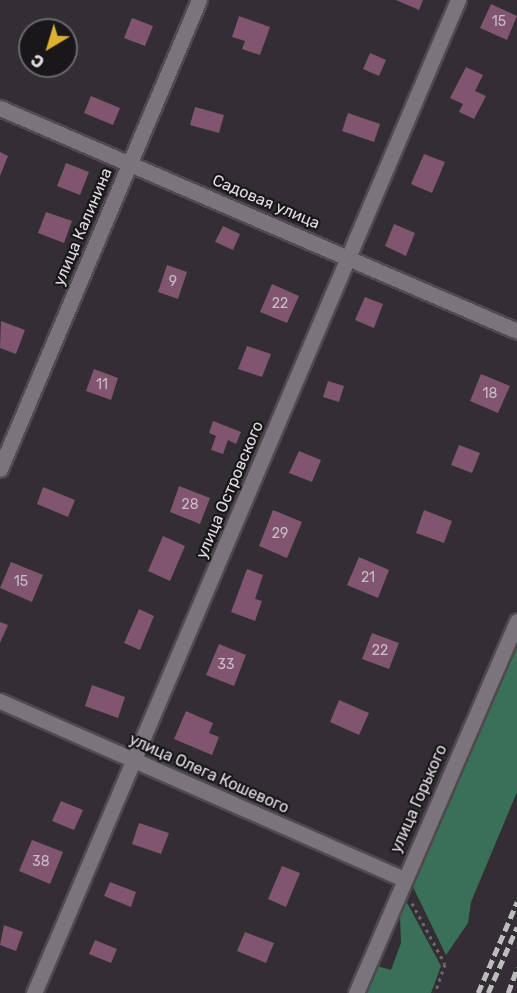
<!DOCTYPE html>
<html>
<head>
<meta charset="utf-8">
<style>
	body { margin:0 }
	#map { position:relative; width:517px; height:993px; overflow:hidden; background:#332e34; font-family:Rubik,sans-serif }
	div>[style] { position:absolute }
	.forest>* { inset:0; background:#397057 }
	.building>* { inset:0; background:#815470 }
	.path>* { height:3px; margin-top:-1.5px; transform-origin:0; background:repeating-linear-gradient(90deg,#6d696e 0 3px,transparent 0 7.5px) }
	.roads { filter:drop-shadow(2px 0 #4e4a4f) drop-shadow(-2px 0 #4e4a4f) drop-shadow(0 2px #4e4a4f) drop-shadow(0 -2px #4e4a4f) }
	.minor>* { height:15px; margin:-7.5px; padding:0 7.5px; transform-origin:7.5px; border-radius:7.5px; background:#7a747b }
	.rail>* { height:4.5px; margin-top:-2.25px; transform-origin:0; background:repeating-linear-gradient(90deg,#bfbcc0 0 9px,transparent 0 13.5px) }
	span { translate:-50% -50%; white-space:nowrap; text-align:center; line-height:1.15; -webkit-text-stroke:4.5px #1a171a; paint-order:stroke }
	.number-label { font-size:14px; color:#c9bcc6 }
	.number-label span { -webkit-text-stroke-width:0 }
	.street-label { font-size:16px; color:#e1dee2 }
	.north { position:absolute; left:18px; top:18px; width:60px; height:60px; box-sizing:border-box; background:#1a171a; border:2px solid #6a676a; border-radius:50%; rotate:218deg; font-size:16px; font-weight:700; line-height:24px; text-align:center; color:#e1dee2 }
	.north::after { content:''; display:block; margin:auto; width:21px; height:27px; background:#deb133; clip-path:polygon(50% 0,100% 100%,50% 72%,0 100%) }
</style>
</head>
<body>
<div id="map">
	<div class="forest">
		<div style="clip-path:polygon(517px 641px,517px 792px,471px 902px,468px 923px,446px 955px,412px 885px)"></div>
		<div style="clip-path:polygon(405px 899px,441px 966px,431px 993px,365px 993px,377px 966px,391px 970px,401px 943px,400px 917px)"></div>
	</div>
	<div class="building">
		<div style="clip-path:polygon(396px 0,423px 0,419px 10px)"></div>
		<div style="clip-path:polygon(491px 4px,517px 16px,507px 40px,480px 28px)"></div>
		<div style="clip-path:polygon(239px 16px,270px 27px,260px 55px,242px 49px,245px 41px,232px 37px)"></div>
		<div style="clip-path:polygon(132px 18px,153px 26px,145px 46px,124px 38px)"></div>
		<div style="clip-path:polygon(370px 53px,386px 60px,379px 76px,363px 69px)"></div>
		<div style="clip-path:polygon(466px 67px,483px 75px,475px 91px,486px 96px,474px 119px,459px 112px,463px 104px,450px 98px)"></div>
		<div style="clip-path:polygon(91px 96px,120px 108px,113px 125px,84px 113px)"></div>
		<div style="clip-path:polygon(195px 107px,224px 115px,219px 133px,190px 125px)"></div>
		<div style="clip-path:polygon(348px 113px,380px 124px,374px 142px,342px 131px)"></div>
		<div style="clip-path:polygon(0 152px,8px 156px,0 176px)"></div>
		<div style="clip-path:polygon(424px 154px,445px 162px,432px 193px,411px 184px)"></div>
		<div style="clip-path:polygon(66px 163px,89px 172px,80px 195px,57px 186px)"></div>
		<div style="clip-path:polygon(46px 212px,72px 221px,64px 243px,38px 233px)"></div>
		<div style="clip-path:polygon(394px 224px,415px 233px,406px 256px,385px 246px)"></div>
		<div style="clip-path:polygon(223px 226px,240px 234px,233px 250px,215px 242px)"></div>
		<div style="clip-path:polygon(167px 265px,187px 272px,178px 299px,158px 292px)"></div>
		<div style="clip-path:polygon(272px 284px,299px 296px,287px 323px,260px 312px)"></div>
		<div style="clip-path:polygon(365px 297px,383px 304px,374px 328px,355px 320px)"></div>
		<div style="clip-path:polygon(1px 321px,25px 330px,16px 354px,0 348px)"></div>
		<div style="clip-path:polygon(247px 346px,271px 354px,262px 377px,238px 369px)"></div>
		<div style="clip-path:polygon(94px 369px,118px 378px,111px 400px,86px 391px)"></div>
		<div style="clip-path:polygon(481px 374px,510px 386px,498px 413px,470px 401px)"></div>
		<div style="clip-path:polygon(328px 381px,344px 386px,339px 402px,323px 397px)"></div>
		<div style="clip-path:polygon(213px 421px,241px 432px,236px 444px,228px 440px,223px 454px,211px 450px,216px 436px,209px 433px)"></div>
		<div style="clip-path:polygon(459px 445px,480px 453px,472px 473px,451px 465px)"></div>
		<div style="clip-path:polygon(299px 451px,321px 460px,312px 482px,289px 473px)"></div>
		<div style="clip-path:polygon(179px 486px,210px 498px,200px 524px,170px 512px)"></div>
		<div style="clip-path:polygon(43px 487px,75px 500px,68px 517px,37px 504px)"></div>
		<div style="clip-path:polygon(273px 510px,302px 522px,287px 558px,259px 546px)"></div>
		<div style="clip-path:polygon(424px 510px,452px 521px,444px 543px,416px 533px)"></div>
		<div style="clip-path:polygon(163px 536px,185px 546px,170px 581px,148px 571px)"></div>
		<div style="clip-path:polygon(359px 557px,389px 570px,378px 598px,347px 585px)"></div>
		<div style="clip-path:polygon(11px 562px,43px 575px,32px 602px,0 588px)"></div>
		<div style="clip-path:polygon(247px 569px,263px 575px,255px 599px,262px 601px,255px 621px,231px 612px)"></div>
		<div style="clip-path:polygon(139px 609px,154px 616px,140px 650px,124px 643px)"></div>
		<div style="clip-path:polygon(0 622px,8px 625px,0 643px)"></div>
		<div style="clip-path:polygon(372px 633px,399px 643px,389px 669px,362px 659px)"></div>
		<div style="clip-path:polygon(219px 644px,246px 655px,234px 686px,206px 675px)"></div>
		<div style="clip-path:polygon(92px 685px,125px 697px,118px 718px,85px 706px)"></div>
		<div style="clip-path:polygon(339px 700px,369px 713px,359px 735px,330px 722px)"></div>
		<div style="clip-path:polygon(186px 711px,213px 723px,209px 733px,219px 737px,212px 755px,174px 739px)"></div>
		<div style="clip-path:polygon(61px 801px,83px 810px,74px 830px,52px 821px)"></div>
		<div style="clip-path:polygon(139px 823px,169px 833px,161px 854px,132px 844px)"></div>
		<div style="clip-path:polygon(32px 840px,63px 852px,50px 884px,19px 871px)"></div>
		<div style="clip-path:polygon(282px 866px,300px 873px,286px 907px,268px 899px)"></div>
		<div style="clip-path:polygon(110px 882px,136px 892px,131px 907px,104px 896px)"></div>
		<div style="clip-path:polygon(4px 925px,23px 932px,16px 951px,0 945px)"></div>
		<div style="clip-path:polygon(245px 932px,274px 943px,266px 963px,237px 951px)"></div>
		<div style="clip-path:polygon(95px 940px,117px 949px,111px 963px,89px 954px)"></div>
	</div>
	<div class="path">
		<div style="left:412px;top:903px;width:69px;rotate:61.6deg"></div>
		<div style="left:445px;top:964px;width:31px;rotate:109deg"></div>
	</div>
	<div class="roads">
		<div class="minor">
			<div style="left:0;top:108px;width:563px;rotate:23.33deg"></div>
			<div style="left:0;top:469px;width:509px;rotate:-67.01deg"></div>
			<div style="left:0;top:701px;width:441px;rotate:23.8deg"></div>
			<div style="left:34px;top:993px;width:1080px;rotate:-66.88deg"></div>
			<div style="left:356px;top:993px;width:405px;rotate:-66.6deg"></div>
		</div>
	</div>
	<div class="rail">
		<div style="left:478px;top:993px;width:99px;rotate:-66.8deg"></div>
		<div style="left:488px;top:993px;width:72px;rotate:-66.3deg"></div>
		<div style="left:508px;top:993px;width:27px;rotate:-70deg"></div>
	</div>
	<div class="number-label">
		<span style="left:499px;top:22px">15</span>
		<span style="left:173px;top:282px">9</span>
		<span style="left:280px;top:304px">22</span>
		<span style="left:102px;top:385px">11</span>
		<span style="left:490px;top:394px">18</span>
		<span style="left:190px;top:505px">28</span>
		<span style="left:280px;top:534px">29</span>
		<span style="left:368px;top:578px">21</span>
		<span style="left:21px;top:582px">15</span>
		<span style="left:380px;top:651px">22</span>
		<span style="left:226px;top:665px">33</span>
		<span style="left:41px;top:862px">38</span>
	</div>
	<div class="street-label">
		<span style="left:266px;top:202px;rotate:23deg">Садовая улица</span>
		<span style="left:83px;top:227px;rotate:-67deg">улица Калинина</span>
		<span style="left:230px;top:490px;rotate:-67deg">улица Островского</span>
		<span style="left:209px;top:774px;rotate:24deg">улица Олега Кошевого</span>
		<span style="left:419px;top:799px;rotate:-66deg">улица Горького</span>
	</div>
	<div class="north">С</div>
</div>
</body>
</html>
